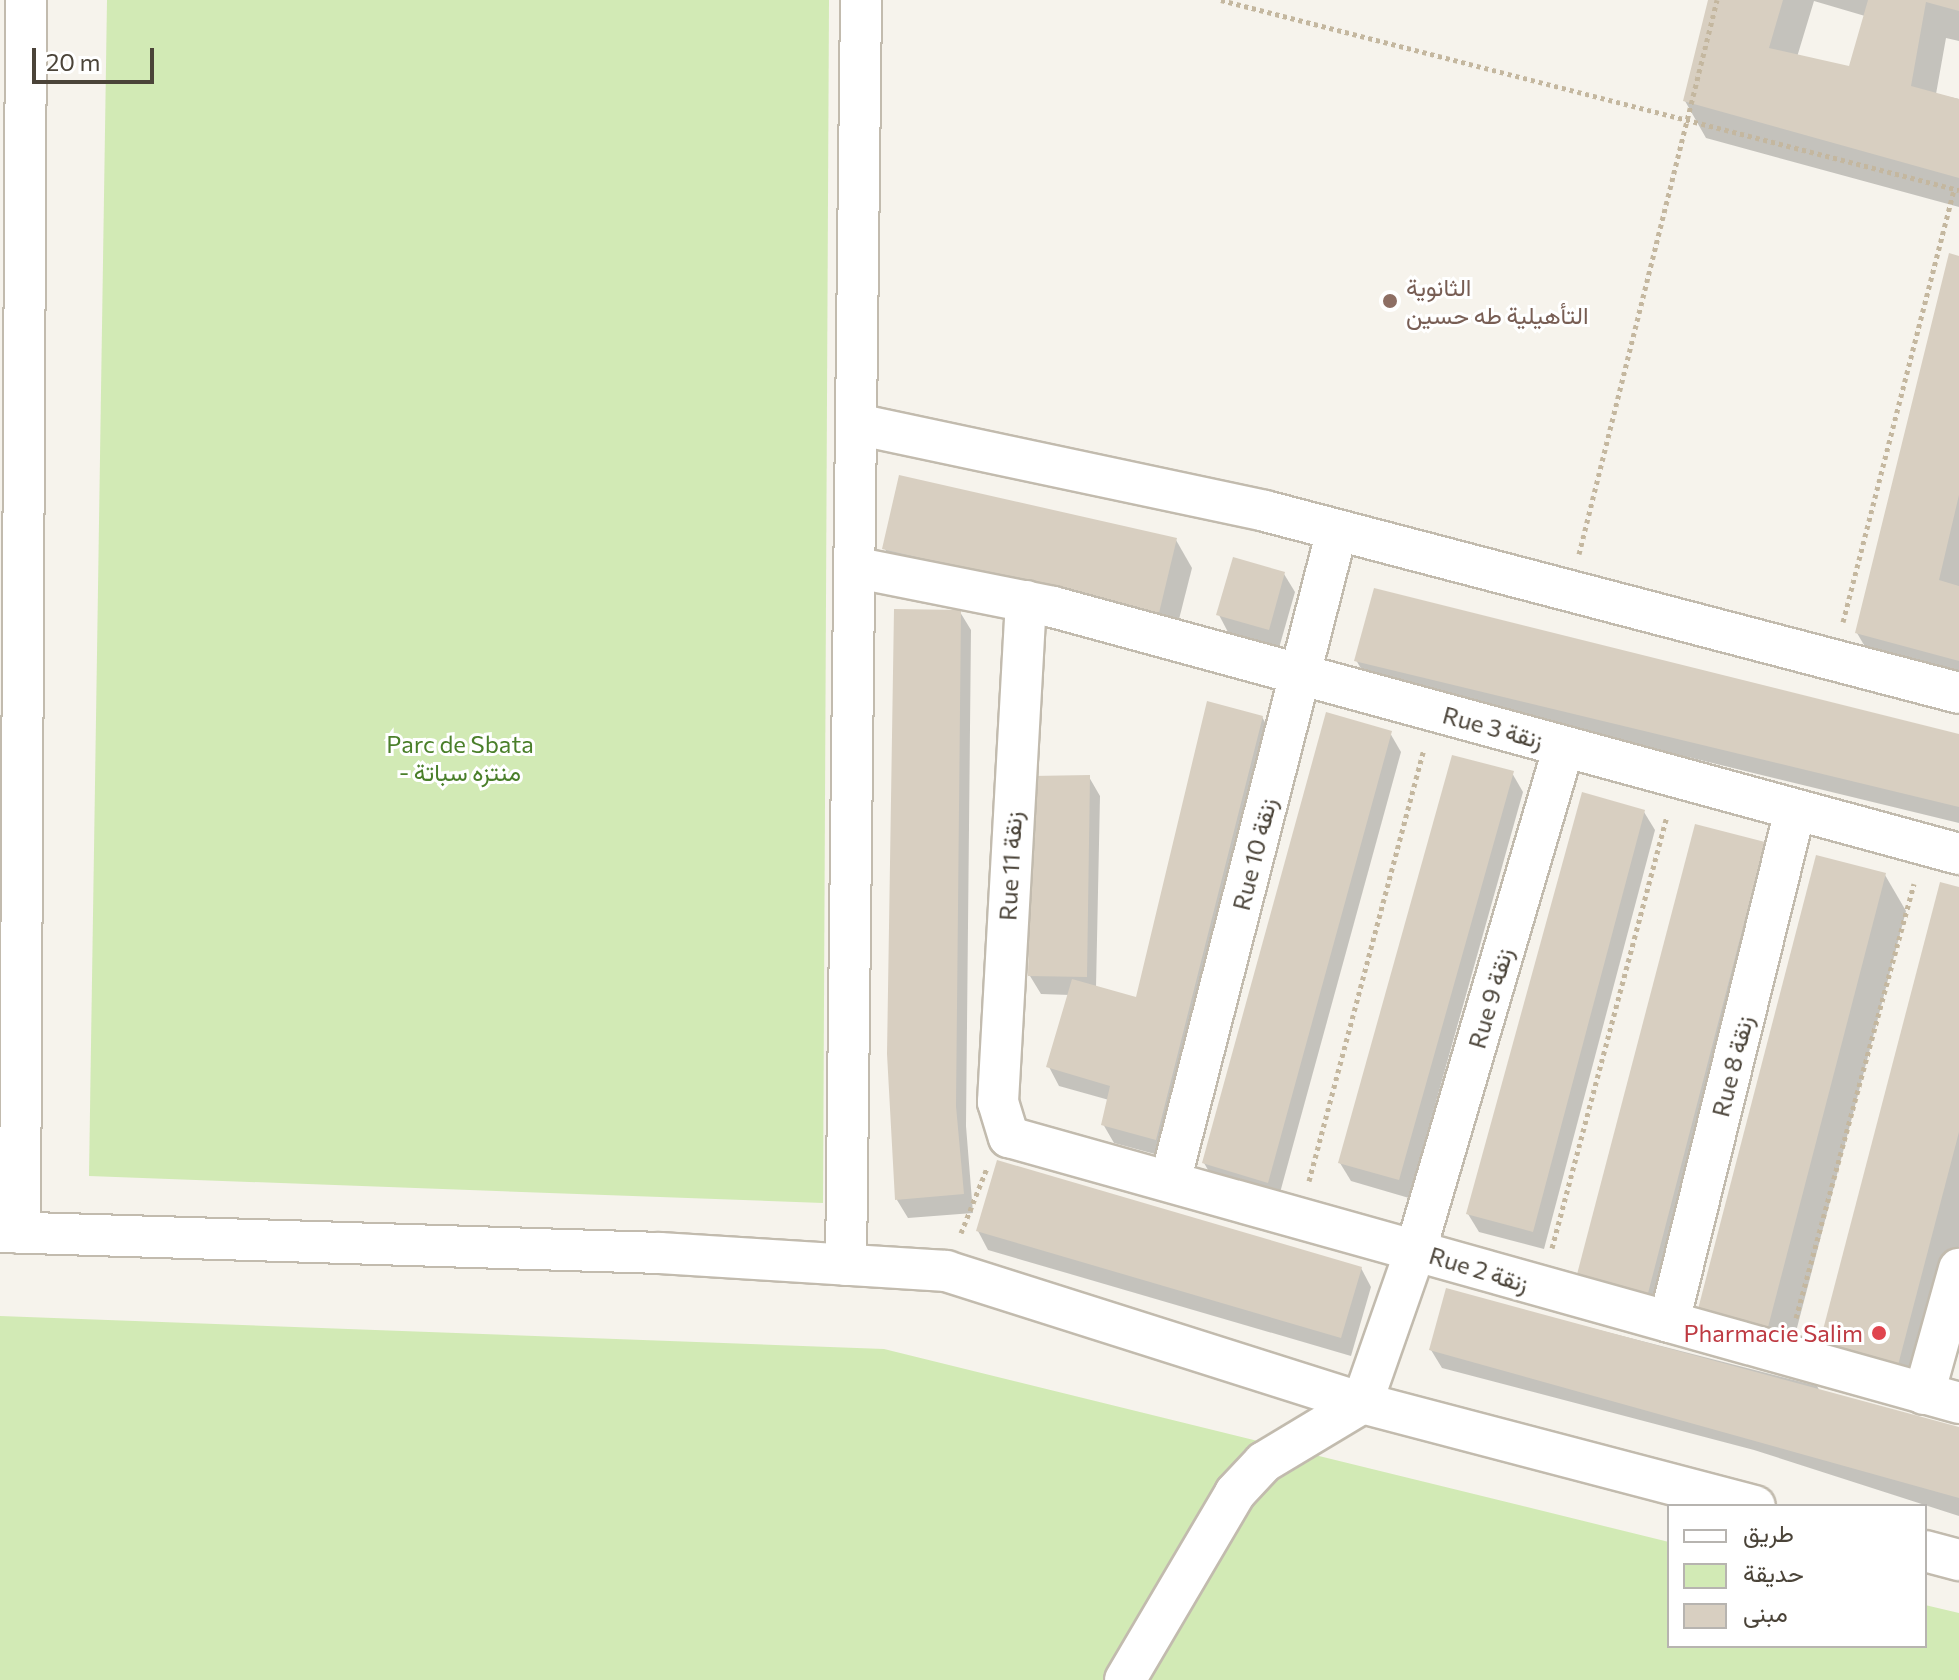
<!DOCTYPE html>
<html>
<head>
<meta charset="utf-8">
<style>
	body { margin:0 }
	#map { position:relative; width:1959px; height:1680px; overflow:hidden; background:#f6f3ec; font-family:Commissioner,Vazirmatn,sans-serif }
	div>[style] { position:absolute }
	.green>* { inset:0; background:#d2eab5 }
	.shadow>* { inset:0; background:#0003 }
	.building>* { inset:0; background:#d8cfc1 }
	.path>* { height:5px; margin-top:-2.5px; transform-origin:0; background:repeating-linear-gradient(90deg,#c4b79f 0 4px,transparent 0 8px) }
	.roads { filter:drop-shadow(2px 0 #c2bbae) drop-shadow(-2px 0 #c2bbae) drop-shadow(0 2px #c2bbae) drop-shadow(0 -2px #c2bbae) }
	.street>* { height:40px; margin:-20px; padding:0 20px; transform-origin:20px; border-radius:20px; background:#fff }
	.dots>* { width:22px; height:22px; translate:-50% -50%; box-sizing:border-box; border:4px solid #fff; border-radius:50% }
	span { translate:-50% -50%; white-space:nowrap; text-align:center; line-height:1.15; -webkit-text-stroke:6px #fff; paint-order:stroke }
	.education-label { font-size:24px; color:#785e54 }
	.left { translate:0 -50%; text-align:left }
	.street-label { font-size:24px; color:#4b4439 }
	.park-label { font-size:24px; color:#4a7f2a }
	.health-label { font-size:24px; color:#be3a42 }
	.right { translate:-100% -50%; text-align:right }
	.legend { position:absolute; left:1667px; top:1504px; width:260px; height:144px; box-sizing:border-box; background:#fff; border:2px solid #b7b4b0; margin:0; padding:10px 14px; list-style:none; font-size:24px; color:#4b4439 }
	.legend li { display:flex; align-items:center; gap:16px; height:40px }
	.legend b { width:40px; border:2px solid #b7b4b0 }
	.scale { position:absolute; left:32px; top:48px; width:122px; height:36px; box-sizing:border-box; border:4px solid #4b4439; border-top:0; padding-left:10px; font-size:24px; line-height:28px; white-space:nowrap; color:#4b4439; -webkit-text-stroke:6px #fff; paint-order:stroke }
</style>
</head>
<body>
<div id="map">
	<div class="green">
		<div style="clip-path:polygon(107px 0,829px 0,823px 1203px,89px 1176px)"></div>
		<div style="clip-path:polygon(0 1316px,884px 1349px,1669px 1542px,1669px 1646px,1925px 1646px,1925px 1605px,1959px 1613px,1959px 1680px,0 1680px)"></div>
	</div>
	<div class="shadow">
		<div style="clip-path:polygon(evenodd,1710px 0,1959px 0,1959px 41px,1946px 38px,1936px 94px,1959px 99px,1959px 207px,1706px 138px,1685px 101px,1710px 0,1814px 1px,1865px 16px,1850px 69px,1797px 57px,1814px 1px)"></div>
		<div style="clip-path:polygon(1959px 258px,1959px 693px,1878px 669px,1857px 633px)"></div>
		<div style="clip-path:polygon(901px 478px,1176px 540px,1192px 568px,1174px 639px,895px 568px,885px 549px)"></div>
		<div style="clip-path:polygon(1284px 574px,1295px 592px,1279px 648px,1229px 634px,1219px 615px)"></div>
		<div style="clip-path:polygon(960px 612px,971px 630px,966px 1126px,973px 1213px,908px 1218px,897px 1200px)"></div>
		<div style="clip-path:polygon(1356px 660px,1959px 737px,1959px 823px,1367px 679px)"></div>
		<div style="clip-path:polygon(1262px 717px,1273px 736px,1166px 1157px,1114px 1143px,1103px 1124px,1109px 1100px,1059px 1086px,1049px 1067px,1070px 995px,1041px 994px,1030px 976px,1089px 777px,1100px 796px,1096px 988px,1138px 1000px)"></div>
		<div style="clip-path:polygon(1390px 733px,1401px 752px,1278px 1200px,1215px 1182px,1204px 1163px)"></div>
		<div style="clip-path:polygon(1512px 773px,1523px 792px,1409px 1198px,1351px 1181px,1340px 1163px)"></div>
		<div style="clip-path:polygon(1644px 812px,1655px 830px,1544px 1249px,1479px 1232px,1468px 1214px)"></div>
		<div style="clip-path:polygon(1764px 844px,1785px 881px,1666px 1336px,1598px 1318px)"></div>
		<div style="clip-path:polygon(1885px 875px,1906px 911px,1787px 1366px,1720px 1349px)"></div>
		<div style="clip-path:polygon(1959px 889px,1959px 1246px,1918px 1405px,1841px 1385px)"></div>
		<div style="clip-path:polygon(978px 1231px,1361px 1268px,1371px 1287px,1351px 1356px,988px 1250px)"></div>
		<div style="clip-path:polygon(1447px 1291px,1817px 1386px,1822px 1395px,1959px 1432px,1959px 1516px,1754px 1450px,1442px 1368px,1431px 1350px)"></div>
	</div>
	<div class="building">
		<div style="clip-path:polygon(1708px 0,1783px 0,1769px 48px,1849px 66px,1868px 0,1959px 0,1959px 11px,1926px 2px,1911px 86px,1959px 99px,1959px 178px,1683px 101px)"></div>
		<div style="clip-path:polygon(1949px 253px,1959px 256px,1959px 495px,1939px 580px,1959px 586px,1959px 661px,1855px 633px)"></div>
		<div style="clip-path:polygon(899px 475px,1177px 538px,1159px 613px,882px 549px)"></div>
		<div style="clip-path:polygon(1233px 557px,1285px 572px,1269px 630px,1216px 615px)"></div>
		<div style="clip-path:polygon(1374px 588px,1959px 734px,1959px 807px,1354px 661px)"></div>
		<div style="clip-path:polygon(894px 609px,961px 610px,956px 1106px,964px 1194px,895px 1200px,887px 1054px)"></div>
		<div style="clip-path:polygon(1207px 701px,1263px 716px,1156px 1140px,1101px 1125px,1110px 1086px,1046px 1067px,1072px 979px,1136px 997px)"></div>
		<div style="clip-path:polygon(1326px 712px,1392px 731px,1268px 1183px,1202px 1163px)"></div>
		<div style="clip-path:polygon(1452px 755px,1514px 771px,1399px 1180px,1338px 1163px)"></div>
		<div style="clip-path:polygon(1090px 775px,1087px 977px,1028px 976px,1032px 776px)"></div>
		<div style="clip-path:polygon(1582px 792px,1645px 810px,1533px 1232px,1466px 1214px)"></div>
		<div style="clip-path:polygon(1695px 824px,1765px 842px,1646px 1301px,1575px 1282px)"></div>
		<div style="clip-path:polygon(1816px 855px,1886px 873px,1767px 1331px,1697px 1313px)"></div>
		<div style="clip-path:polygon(1940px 882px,1959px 887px,1959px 1132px,1897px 1369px,1818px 1349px)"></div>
		<div style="clip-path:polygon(997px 1160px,1362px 1267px,1341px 1338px,976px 1231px)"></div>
		<div style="clip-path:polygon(1446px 1288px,1959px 1427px,1959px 1498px,1429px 1350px)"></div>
	</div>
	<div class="path">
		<div style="left:1221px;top:0;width:762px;rotate:14.44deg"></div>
		<div style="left:1579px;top:554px;width:571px;rotate:-76.01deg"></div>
		<div style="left:1843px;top:622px;width:447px;rotate:-75.6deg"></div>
		<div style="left:1309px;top:1181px;width:446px;rotate:-75.1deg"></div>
		<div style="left:961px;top:1233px;width:70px;rotate:-68.2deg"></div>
		<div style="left:1552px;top:1248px;width:446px;rotate:-75.1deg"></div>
		<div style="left:1796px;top:1318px;width:450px;rotate:-74.8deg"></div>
	</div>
	<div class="roads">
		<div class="street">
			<div style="left:861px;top:425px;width:413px;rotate:12deg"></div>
			<div style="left:1265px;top:511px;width:717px;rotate:14.69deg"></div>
			<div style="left:858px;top:568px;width:199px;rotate:11.3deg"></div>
			<div style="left:1053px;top:607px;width:939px;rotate:15.25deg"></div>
			<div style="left:1026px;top:601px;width:502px;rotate:93.2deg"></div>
			<div style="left:998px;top:1102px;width:37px;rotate:73deg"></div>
			<div style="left:1009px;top:1137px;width:987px;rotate:15.64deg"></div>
			<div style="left:1171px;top:1178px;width:669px;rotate:-75.63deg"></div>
			<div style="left:0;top:1232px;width:660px;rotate:1.82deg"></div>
			<div style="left:660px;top:1253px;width:287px;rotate:3.6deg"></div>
			<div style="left:946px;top:1271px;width:436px;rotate:17.6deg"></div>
			<div style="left:1362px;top:1403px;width:406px;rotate:14.7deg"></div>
			<div style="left:20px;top:1233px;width:1233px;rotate:-89.72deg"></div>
			<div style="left:846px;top:1265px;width:1265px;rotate:-89.32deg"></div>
			<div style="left:1669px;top:1322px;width:527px;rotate:-76.17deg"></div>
			<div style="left:1924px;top:1394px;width:130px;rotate:-74.4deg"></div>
			<div style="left:1925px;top:1551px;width:35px;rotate:15deg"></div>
			<div style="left:1125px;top:1680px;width:217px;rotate:-59.5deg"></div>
			<div style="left:1235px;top:1493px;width:42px;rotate:-46.9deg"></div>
			<div style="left:1264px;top:1462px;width:114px;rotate:-31deg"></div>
			<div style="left:1362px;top:1403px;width:163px;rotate:-70.7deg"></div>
			<div style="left:1416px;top:1249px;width:524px;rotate:-73.6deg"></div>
		</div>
	</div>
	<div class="dots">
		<div style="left:1390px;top:301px;background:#8d6e63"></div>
		<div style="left:1879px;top:1333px;background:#e0444e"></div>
	</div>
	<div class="education-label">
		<span class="left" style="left:1406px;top:301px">الثانوية<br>التأهيلية طه حسين</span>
	</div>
	<div class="street-label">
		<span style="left:1493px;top:727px;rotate:15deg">Rue 3 زنقة</span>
		<span style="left:1254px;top:854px;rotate:-76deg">Rue 10 زنقة</span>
		<span style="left:1010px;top:866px;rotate:-87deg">Rue 11 زنقة</span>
		<span style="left:1490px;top:998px;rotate:-74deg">Rue 9 زنقة</span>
		<span style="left:1732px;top:1066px;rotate:-76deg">Rue 8 زنقة</span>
		<span style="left:1479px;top:1269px;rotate:17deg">Rue 2 زنقة</span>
	</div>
	<div class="park-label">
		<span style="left:460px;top:758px">Parc de Sbata<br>- منتزه سباتة</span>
	</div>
	<div class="health-label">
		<span class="right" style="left:1863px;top:1333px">Pharmacie Salim</span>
	</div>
	<ul class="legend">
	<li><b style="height:10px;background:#fff"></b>طريق</li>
	<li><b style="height:22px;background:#d2eab5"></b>حديقة</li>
	<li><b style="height:22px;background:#d8cfc1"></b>مبنى</li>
	</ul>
	<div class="scale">20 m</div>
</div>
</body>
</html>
